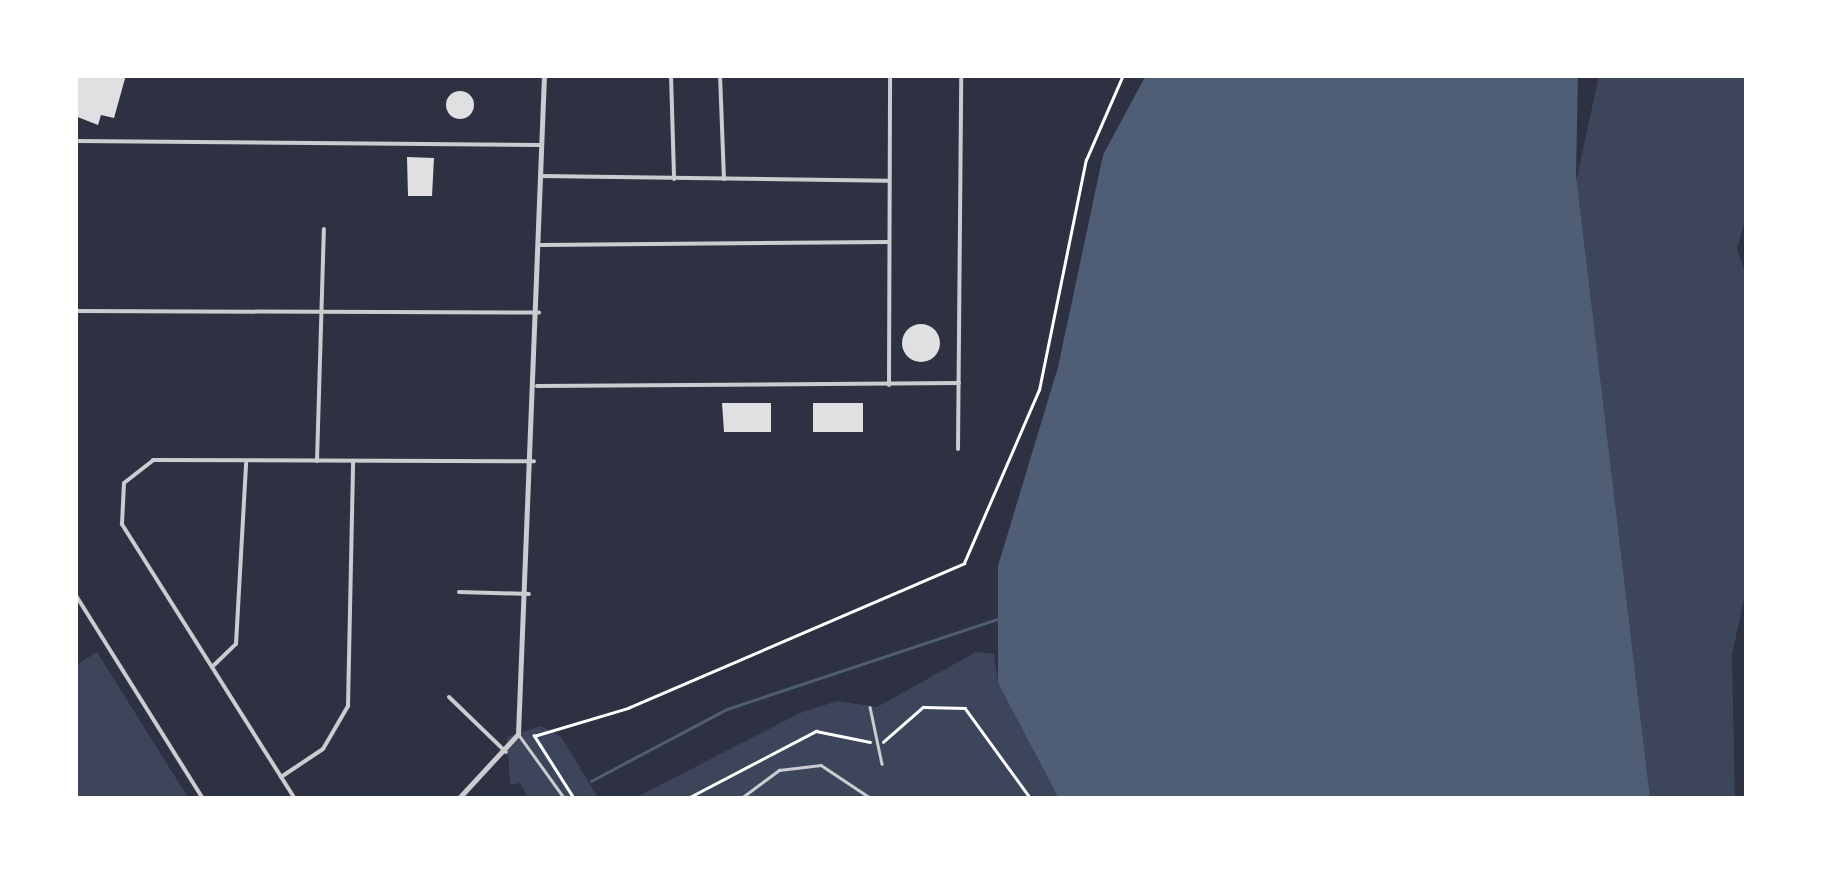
<!DOCTYPE html>
<html>
<head>
<meta charset="utf-8">
<style>
	body { margin:0 }
	#map { position:relative; width:1822px; height:874px; overflow:hidden; background:#2d3142; font-family:"Nunito Sans",sans-serif }
	div>[style] { position:absolute }
	.green>* { inset:0; background:#3c4559 }
	.water>* { inset:0; background:#4f5d75 }
	.stream>* { height:2.5px; margin:-1.25px; padding:0 1.25px; transform-origin:1.25px; border-radius:1.25px; background:#4f5d75 }
	.building>* { inset:0; background:#e0e0e3 }
	.round { border-radius:50% }
	.path>* { height:2.5px; margin:-1.25px; padding:0 1.25px; transform-origin:1.25px; border-radius:1.25px; background:#fff }
	.service>* { height:2.5px; margin:-1.25px; padding:0 1.25px; transform-origin:1.25px; border-radius:1.25px; background:#caccd0 }
	.minor>* { height:4px; margin:-2px; padding:0 2px; transform-origin:2px; border-radius:2px; background:#caccd0 }
	.tertiary>* { height:5px; margin:-2.5px; padding:0 2.5px; transform-origin:2.5px; border-radius:2.5px; background:#caccd0 }
	span { translate:-50% -50%; white-space:nowrap; text-align:center; line-height:1.15; -webkit-text-stroke:9px #fff; paint-order:stroke }
	.frame { position:absolute; inset:0; border:78px solid #fff; pointer-events:none }
</style>
</head>
<body>
<div id="map">
	<div class="green">
		<div style="clip-path:polygon(1599px 75px,1747px 75px,1747px 214px,1737px 249px,1747px 278px,1747px 585px,1732px 655px,1735px 799px,1603px 799px,1538px 358px)"></div>
		<div style="clip-path:polygon(97px 652px,189px 799px,75px 799px,75px 666px)"></div>
		<div style="clip-path:polygon(976px 652px,994px 654px,998px 683px,1059px 799px,633px 799px,800px 713px,837px 701px,877px 707px)"></div>
		<div style="clip-path:polygon(541px 726px,561px 737px,599px 799px,529px 799px,520px 783px,510px 785px,507px 737px)"></div>
	</div>
	<div class="water">
		<div style="clip-path:polygon(1146px 75px,1578px 75px,1576px 175px,1650px 799px,1059px 799px,998px 683px,998px 566px,1058px 367px,1103px 155px)"></div>
	</div>
	<div class="stream">
		<div style="left:591px;top:781px;width:154px;rotate:-27.9deg"></div>
		<div style="left:727px;top:709px;width:285px;rotate:-18.4deg"></div>
	</div>
	<div class="building">
		<div style="clip-path:polygon(78px 75px,126px 75px,114px 118px,101px 115px,98px 125px,75px 116px)"></div>
		<div class="round" style="left:446px;top:91px;width:28px;height:28px"></div>
		<div style="clip-path:polygon(407px 157px,434px 158px,432px 196px,408px 196px)"></div>
		<div class="round" style="left:902px;top:324px;width:38px;height:38px"></div>
		<div style="clip-path:polygon(722px 403px,771px 403px,771px 432px,724px 432px)"></div>
		<div style="clip-path:polygon(813px 403px,863px 403px,863px 432px,813px 432px)"></div>
	</div>
	<div class="path">
		<div style="left:883px;top:742px;width:53px;rotate:-41.2deg"></div>
		<div style="left:923px;top:707px;width:42px;rotate:1.4deg"></div>
		<div style="left:965px;top:708px;width:112px;rotate:54deg"></div>
		<div style="left:574px;top:799px;width:75px;rotate:-122.4deg"></div>
		<div style="left:534px;top:736px;width:98px;rotate:-16.6deg"></div>
		<div style="left:628px;top:708px;width:366px;rotate:-23.3deg"></div>
		<div style="left:964px;top:563px;width:189px;rotate:-66.6deg"></div>
		<div style="left:1039px;top:390px;width:235px;rotate:-78.5deg"></div>
		<div style="left:1086px;top:160px;width:93px;rotate:-66.5deg"></div>
		<div style="left:686px;top:799px;width:147px;rotate:-27.6deg"></div>
		<div style="left:816px;top:731px;width:55px;rotate:11.5deg"></div>
	</div>
	<div class="service">
		<div style="left:870px;top:707px;width:58px;rotate:78.1deg"></div>
		<div style="left:519px;top:735px;width:79px;rotate:54.3deg"></div>
		<div style="left:740px;top:799px;width:49px;rotate:-36.6deg"></div>
		<div style="left:779px;top:770px;width:42px;rotate:-6.8deg"></div>
		<div style="left:821px;top:765px;width:61px;rotate:33.7deg"></div>
	</div>
	<div class="minor">
		<div style="left:671px;top:75px;width:104px;rotate:88.3deg"></div>
		<div style="left:720px;top:75px;width:104px;rotate:87.8deg"></div>
		<div style="left:75px;top:141px;width:465px;rotate:0.5deg"></div>
		<div style="left:541px;top:176px;width:347px;rotate:0.8deg"></div>
		<div style="left:541px;top:245px;width:347px;rotate:-0.5deg"></div>
		<div style="left:75px;top:311px;width:464px;rotate:0.2deg"></div>
		<div style="left:889px;top:385px;width:310px;rotate:-89.8deg"></div>
		<div style="left:537px;top:386px;width:422px;rotate:-0.4deg"></div>
		<div style="left:958px;top:449px;width:374px;rotate:-89.5deg"></div>
		<div style="left:317px;top:461px;width:232px;rotate:-88.3deg"></div>
		<div style="left:459px;top:592px;width:70px;rotate:1.6deg"></div>
		<div style="left:75px;top:594px;width:242px;rotate:58deg"></div>
		<div style="left:212px;top:667px;width:33px;rotate:-44deg"></div>
		<div style="left:236px;top:644px;width:181px;rotate:-86.8deg"></div>
		<div style="left:449px;top:697px;width:79px;rotate:44deg"></div>
		<div style="left:281px;top:777px;width:50px;rotate:-33.7deg"></div>
		<div style="left:323px;top:749px;width:50px;rotate:-59.8deg"></div>
		<div style="left:348px;top:706px;width:244px;rotate:-88.8deg"></div>
		<div style="left:295px;top:799px;width:325px;rotate:-122.2deg"></div>
		<div style="left:122px;top:524px;width:41px;rotate:-87.2deg"></div>
		<div style="left:124px;top:483px;width:37px;rotate:-38deg"></div>
		<div style="left:153px;top:460px;width:381px;rotate:0.2deg"></div>
	</div>
	<div class="tertiary">
		<div style="left:458px;top:799px;width:88px;rotate:-47.3deg"></div>
		<div style="left:518px;top:734px;width:660px;rotate:-87.74deg"></div>
	</div>
	<div class="frame"></div>
</div>
</body>
</html>
